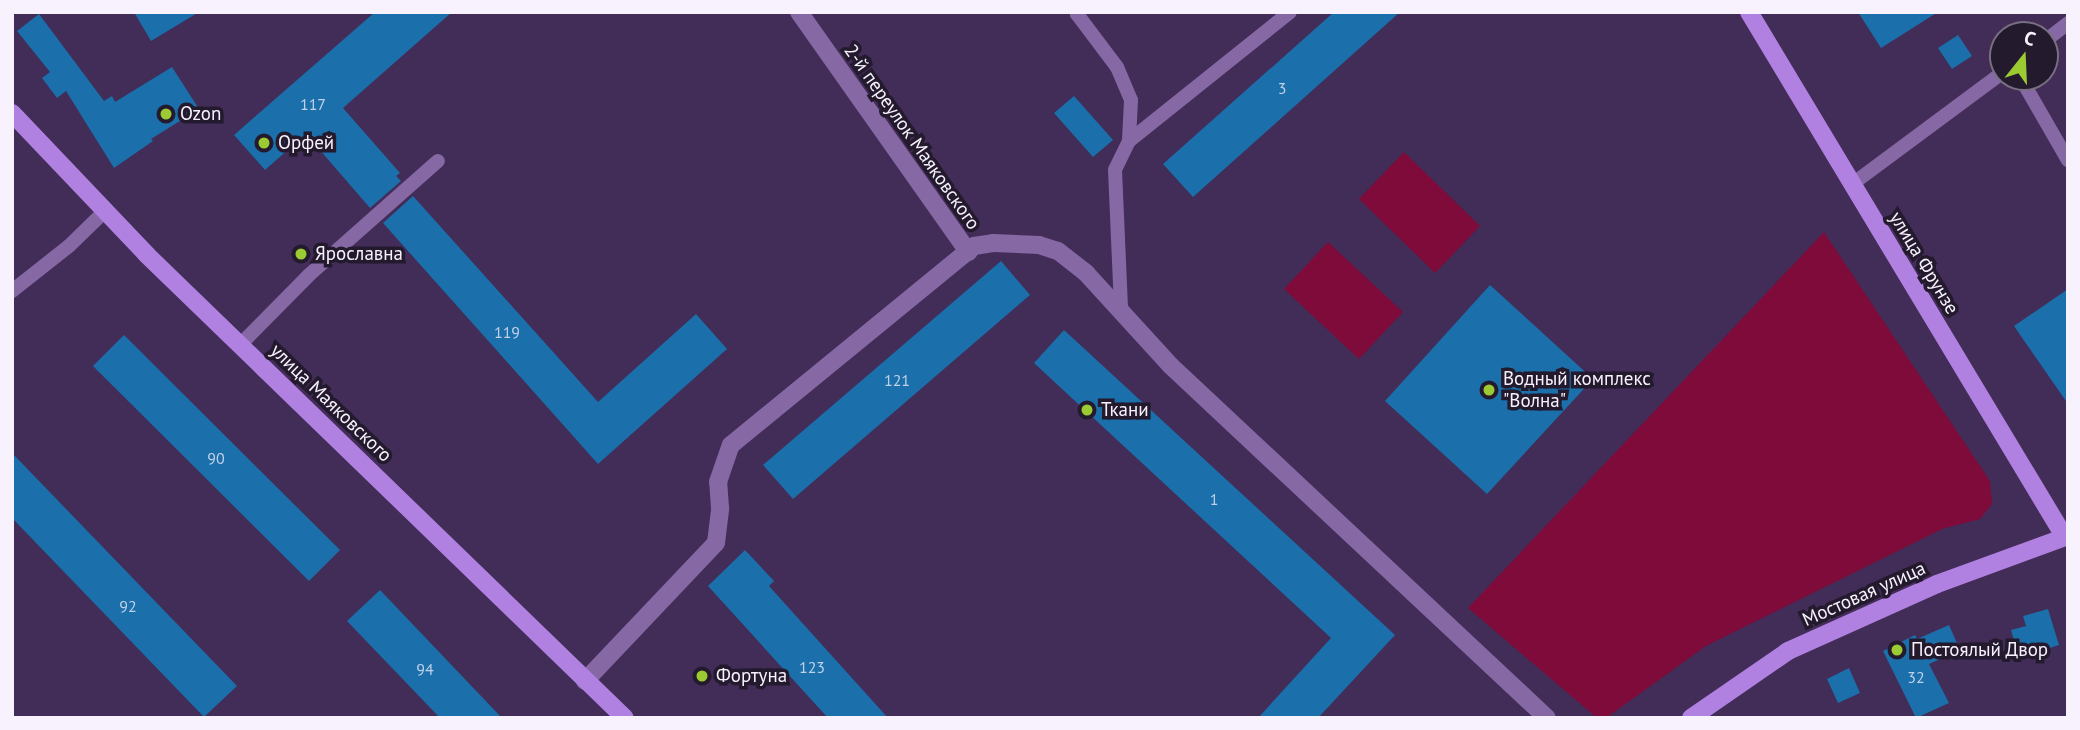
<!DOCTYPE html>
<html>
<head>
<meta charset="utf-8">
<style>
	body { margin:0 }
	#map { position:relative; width:2080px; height:730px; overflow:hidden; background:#422c58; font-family:"PT Sans",sans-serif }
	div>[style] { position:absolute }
	.green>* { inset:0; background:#7e0b39 }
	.building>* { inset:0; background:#1b6fab }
	.lane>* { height:14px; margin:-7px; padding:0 7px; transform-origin:7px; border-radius:7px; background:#8568a4 }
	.street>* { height:18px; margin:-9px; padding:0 9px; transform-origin:9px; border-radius:9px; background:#8568a4 }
	.secondary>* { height:18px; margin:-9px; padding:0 9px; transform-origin:9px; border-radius:9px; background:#b081e1 }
	.dots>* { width:19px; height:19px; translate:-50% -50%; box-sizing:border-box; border:4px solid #241a2e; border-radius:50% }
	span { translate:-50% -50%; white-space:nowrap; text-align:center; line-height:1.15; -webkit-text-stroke:7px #241a2e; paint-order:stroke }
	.number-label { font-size:16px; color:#c0d1e8 }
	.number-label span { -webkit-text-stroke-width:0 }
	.poi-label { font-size:19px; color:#f7f2fd }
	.left { translate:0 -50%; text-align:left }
	.street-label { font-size:19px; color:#f7f2fd }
	.frame { position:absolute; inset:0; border:14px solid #f7f2fd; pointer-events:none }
	.north { position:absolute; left:1989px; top:21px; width:70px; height:70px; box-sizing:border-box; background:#241a2e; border:2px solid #787081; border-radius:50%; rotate:18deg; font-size:19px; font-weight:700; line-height:28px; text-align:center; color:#f7f2fd }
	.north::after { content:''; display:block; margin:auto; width:24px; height:32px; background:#9cca32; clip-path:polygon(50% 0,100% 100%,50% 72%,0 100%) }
</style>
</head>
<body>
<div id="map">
	<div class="green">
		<div style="clip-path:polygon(1404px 152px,1480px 226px,1435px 273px,1359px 199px)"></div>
		<div style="clip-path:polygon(1824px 232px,1990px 481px,1992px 504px,1980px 519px,1942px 529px,1706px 646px,1606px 718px,1597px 718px,1468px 608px)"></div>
		<div style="clip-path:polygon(1328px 242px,1403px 312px,1359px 359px,1284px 289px)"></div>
	</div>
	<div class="building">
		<div style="clip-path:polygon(134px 12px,199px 12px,151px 41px)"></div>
		<div style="clip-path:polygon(375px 12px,452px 12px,343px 108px,400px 173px,396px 176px,401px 181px,370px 208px,306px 134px,265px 170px,234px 135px)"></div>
		<div style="clip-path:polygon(1334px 12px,1400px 12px,1193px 197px,1163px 164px)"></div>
		<div style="clip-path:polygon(1858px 12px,1938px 12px,1881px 48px)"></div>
		<div style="clip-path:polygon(39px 14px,104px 101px,112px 96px,115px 102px,172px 67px,199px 109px,151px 139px,153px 141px,114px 168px,66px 91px,57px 98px,42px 78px,50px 72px,17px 31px)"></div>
		<div style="clip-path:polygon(1958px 35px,1972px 56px,1952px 69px,1938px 48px)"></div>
		<div style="clip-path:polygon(1074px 96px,1113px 140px,1093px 157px,1054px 113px)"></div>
		<div style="clip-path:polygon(413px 196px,598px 402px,696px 314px,727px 349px,598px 464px,383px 223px)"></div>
		<div style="clip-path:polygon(1001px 261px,1030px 295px,793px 499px,763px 465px)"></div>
		<div style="clip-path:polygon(1490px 285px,1593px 379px,1487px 494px,1385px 401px)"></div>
		<div style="clip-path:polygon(2068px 289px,2068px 404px,2014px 326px)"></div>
		<div style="clip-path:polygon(1064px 330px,1395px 635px,1318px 718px,1258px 718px,1331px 638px,1034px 363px)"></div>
		<div style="clip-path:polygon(124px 335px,340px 550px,309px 581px,93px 366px)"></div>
		<div style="clip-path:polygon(12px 453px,237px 686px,204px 717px,12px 518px)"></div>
		<div style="clip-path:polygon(745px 550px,774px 581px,769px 586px,888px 718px,828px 718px,708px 586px)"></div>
		<div style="clip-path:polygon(380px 590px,502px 718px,440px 718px,347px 621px)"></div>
		<div style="clip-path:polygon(2048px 609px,2059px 645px,2019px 658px,2011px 630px,2026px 626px,2023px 616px)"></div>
		<div style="clip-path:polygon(1949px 625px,1960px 650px,1929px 664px,1949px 703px,1916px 718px,1883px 651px,1915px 635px,1917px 639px)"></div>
		<div style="clip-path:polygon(1849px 668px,1860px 693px,1838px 703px,1827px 679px)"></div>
	</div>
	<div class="lane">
		<div style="left:1079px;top:12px;width:3px;rotate:135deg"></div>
		<div style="left:1077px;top:14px;width:66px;rotate:53deg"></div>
		<div style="left:1117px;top:67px;width:36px;rotate:67deg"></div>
		<div style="left:1131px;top:100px;width:41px;rotate:92.8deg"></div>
		<div style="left:1129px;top:141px;width:32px;rotate:116deg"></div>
		<div style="left:1115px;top:170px;width:139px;rotate:87.5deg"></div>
		<div style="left:2045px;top:41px;width:29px;rotate:-38deg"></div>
		<div style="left:2020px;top:77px;width:96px;rotate:60deg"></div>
		<div style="left:1129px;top:141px;width:206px;rotate:-38.7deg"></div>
		<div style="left:1851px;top:185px;width:189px;rotate:-36.6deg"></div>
		<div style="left:12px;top:291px;width:73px;rotate:-38.3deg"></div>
		<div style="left:69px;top:246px;width:50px;rotate:-44.2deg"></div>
		<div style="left:240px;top:345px;width:98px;rotate:-45.4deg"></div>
		<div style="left:309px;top:275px;width:172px;rotate:-41.5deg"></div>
	</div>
	<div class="street">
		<div style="left:799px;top:12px;width:294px;rotate:54.8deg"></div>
		<div style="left:585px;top:681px;width:190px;rotate:-46.5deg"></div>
		<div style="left:716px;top:543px;width:35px;rotate:-83deg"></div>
		<div style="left:720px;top:508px;width:26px;rotate:-94deg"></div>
		<div style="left:718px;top:482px;width:39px;rotate:-71deg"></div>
		<div style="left:731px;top:445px;width:314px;rotate:-39.3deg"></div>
		<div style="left:974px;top:246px;width:19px;rotate:-9deg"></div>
		<div style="left:993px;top:243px;width:46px;rotate:2.5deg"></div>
		<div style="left:1039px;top:245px;width:20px;rotate:18deg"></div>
		<div style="left:1058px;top:251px;width:36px;rotate:38deg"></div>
		<div style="left:1086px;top:273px;width:126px;rotate:47.6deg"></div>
		<div style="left:1171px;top:366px;width:515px;rotate:43.11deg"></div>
	</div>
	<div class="secondary">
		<div style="left:1749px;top:12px;width:611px;rotate:58.99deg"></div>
		<div style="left:12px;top:113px;width:196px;rotate:46.4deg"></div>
		<div style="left:147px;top:255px;width:665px;rotate:44.09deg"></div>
		<div style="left:1691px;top:718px;width:118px;rotate:-34.6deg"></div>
		<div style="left:1788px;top:651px;width:163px;rotate:-24.2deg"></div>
		<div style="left:1937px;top:584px;width:140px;rotate:-20.1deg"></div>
	</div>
	<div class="dots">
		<div style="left:166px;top:114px;background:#9cca32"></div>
		<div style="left:264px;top:143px;background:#9cca32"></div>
		<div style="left:301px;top:254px;background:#9cca32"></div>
		<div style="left:1489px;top:390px;background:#9cca32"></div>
		<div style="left:1087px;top:410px;background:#9cca32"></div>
		<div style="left:1897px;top:650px;background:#9cca32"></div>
		<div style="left:702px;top:676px;background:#9cca32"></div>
	</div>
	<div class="number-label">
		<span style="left:1282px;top:88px">3</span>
		<span style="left:313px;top:104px">117</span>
		<span style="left:507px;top:332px">119</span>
		<span style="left:897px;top:380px">121</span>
		<span style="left:216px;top:458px">90</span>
		<span style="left:1214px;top:499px">1</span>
		<span style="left:128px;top:606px">92</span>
		<span style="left:812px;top:667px">123</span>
		<span style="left:425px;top:669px">94</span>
		<span style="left:1916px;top:677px">32</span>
	</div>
	<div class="poi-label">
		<span class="left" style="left:180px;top:114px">Ozon</span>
		<span class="left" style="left:278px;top:143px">Орфей</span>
		<span class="left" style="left:315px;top:254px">Ярославна</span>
		<span class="left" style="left:1503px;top:390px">Водный комплекс<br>"Волна"</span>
		<span class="left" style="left:1101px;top:410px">Ткани</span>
		<span class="left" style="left:1911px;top:650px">Постоялый Двор</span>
		<span class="left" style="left:716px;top:676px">Фортуна</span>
	</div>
	<div class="street-label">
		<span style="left:912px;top:137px;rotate:55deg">2-й переулок Маяковского</span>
		<span style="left:1924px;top:263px;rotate:59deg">улица Фрунзе</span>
		<span style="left:331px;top:403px;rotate:44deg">улица Маяковского</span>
		<span style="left:1864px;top:594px;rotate:-24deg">Мостовая улица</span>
	</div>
	<div class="frame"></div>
	<div class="north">С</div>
</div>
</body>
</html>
